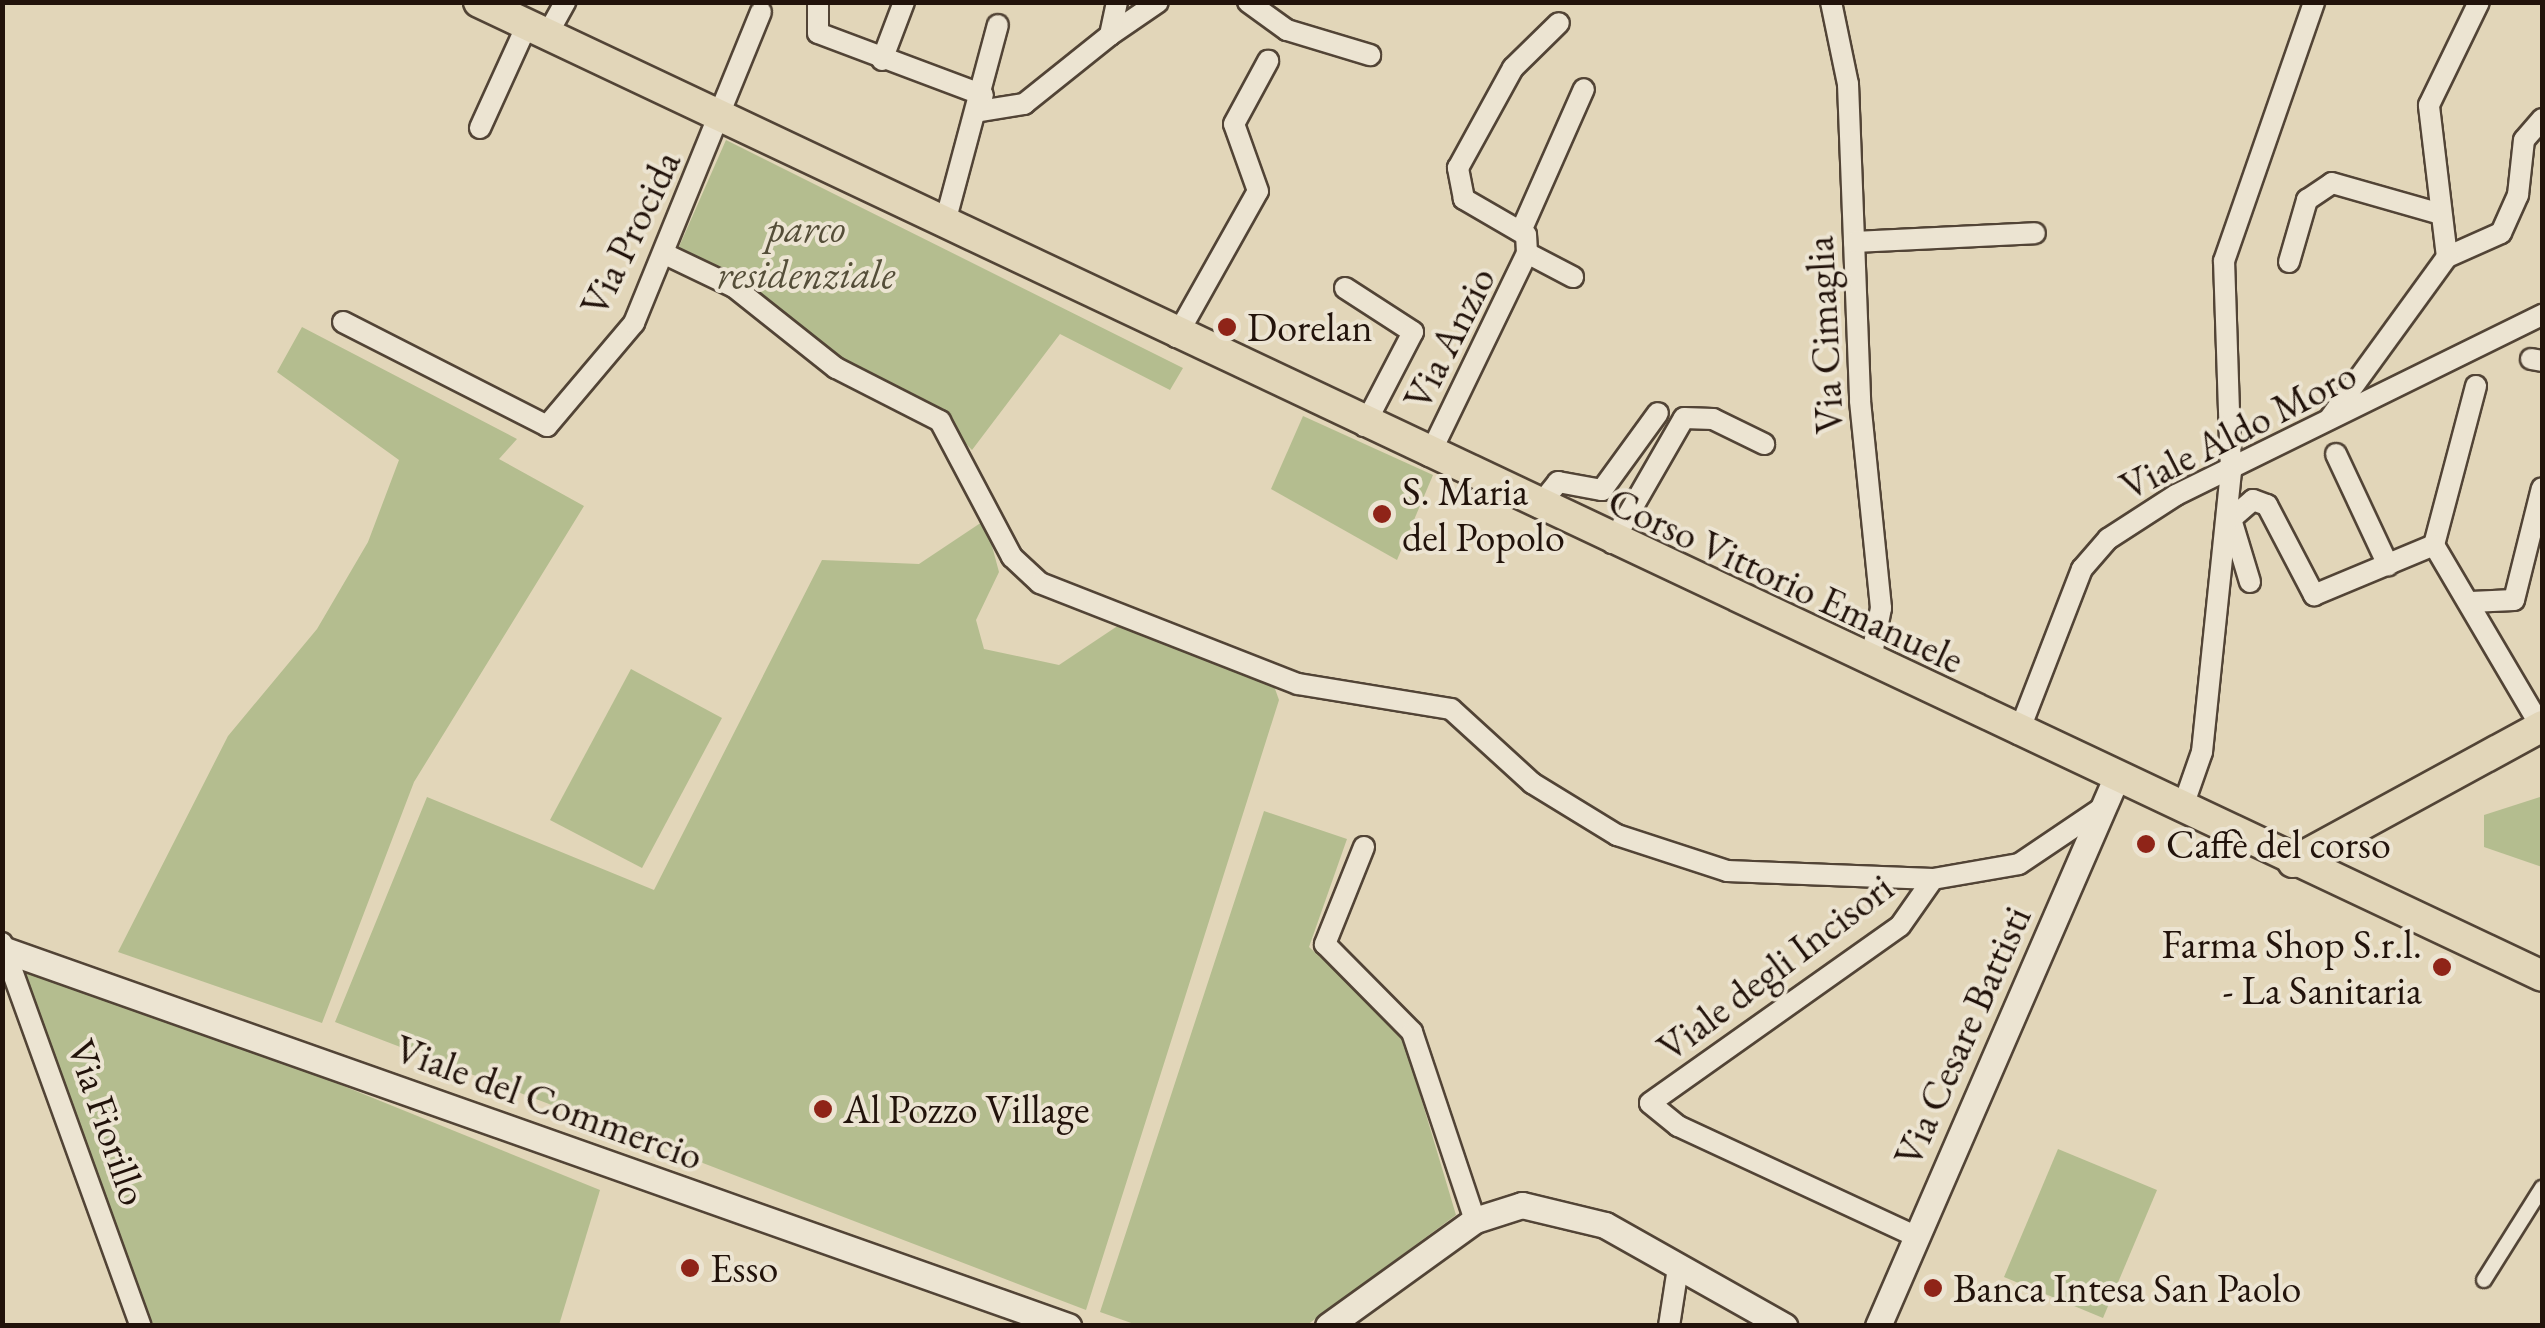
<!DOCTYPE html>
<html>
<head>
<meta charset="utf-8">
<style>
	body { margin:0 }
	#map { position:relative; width:2545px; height:1328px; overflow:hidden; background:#e2d6b9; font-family:"EB Garamond",serif }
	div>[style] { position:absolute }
	.green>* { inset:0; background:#b4bd8f }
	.roads { filter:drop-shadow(2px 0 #524436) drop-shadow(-2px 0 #524436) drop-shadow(0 2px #524436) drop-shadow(0 -2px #524436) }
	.pedestrian>* { height:14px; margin:-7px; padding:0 7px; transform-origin:7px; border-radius:7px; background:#ece4d2 }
	.minor>* { height:20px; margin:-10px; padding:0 10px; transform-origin:10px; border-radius:10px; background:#ece4d2 }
	.tertiary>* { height:25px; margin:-12.5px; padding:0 12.5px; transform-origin:12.5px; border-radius:12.5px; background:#ece4d2 }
	.primary>* { height:30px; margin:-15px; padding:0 15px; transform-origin:15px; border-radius:15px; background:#e2d6b9 }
	.dots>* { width:28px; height:28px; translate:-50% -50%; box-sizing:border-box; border:5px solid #ece4d2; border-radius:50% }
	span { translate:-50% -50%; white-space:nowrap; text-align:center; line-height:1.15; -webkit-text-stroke:8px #ece4d2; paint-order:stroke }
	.park-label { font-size:40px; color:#554e39; font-style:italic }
	.street-label { font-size:40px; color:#22130b }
	.poi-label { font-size:40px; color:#22130b }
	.left { translate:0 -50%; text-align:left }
	.right { translate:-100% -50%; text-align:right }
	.frame { position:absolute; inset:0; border:5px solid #22130b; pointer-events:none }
</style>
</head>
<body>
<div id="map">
	<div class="green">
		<div style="clip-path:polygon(726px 140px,1183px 368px,1170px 390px,1060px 334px,972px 450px,923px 400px,841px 366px,678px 249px)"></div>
		<div style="clip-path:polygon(302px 327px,517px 439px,499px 459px,584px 506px,414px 782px,322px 1023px,118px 952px,228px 736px,317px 629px,368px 542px,399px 460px,277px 372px)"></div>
		<div style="clip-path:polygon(1303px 416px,1433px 475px,1397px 560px,1271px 489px)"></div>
		<div style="clip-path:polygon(985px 520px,999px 572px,976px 620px,984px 649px,1059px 665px,1119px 625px,1274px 686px,1279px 700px,1086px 1310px,335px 1022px,427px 797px,654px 890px,822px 560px,919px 564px)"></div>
		<div style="clip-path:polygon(631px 669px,722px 718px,642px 868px,550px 820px)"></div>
		<div style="clip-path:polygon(2540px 797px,2542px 867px,2484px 847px,2484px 815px)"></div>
		<div style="clip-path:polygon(1264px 811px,1347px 839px,1309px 947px,1401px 1031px,1456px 1215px,1307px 1325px,1137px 1325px,1100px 1312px)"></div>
		<div style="clip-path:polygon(5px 949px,600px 1190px,559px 1325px,142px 1325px)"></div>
		<div style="clip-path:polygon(2058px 1149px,2157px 1190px,2103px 1318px,2004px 1277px)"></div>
	</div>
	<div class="roads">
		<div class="pedestrian">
			<div style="left:2484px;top:1280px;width:109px;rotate:-57.8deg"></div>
		</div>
		<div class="minor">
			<div style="left:818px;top:2px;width:31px;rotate:90deg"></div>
			<div style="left:818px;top:33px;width:176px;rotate:20.6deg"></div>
			<div style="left:1248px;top:2px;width:48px;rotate:35.7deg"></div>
			<div style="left:1287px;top:30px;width:87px;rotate:16.8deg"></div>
			<div style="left:1831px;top:2px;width:84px;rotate:78.3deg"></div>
			<div style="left:1848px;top:84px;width:317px;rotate:87.8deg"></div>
			<div style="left:1860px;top:401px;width:208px;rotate:84.2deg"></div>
			<div style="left:1881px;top:608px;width:57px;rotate:101.1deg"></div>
			<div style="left:547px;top:35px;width:38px;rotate:-61deg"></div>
			<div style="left:1110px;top:35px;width:58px;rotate:-34.5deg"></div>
			<div style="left:882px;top:60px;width:62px;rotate:-69.2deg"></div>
			<div style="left:980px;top:111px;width:45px;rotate:-9deg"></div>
			<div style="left:1024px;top:104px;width:110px;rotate:-38.7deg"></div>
			<div style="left:1110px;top:35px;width:34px;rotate:-78deg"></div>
			<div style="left:480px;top:128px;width:113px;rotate:-65.5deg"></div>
			<div style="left:944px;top:226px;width:208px;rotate:-75deg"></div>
			<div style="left:1521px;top:231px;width:155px;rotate:-66.1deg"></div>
			<div style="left:1854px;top:242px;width:181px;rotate:-2.8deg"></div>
			<div style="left:1527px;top:253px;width:52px;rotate:27.6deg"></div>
			<div style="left:667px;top:255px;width:74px;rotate:25.5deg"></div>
			<div style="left:734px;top:287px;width:130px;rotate:38.5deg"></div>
			<div style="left:836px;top:368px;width:117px;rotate:27deg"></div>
			<div style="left:940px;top:421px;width:154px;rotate:62.1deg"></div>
			<div style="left:1012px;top:557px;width:38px;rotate:43deg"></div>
			<div style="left:1040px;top:583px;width:277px;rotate:21.4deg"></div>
			<div style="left:1298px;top:684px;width:155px;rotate:9.3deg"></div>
			<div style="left:1451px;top:709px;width:110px;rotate:42.4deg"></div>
			<div style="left:1532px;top:783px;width:100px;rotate:31.5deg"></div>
			<div style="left:1617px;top:835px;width:116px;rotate:18.1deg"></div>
			<div style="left:1727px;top:871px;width:206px;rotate:2.2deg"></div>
			<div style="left:1933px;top:879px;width:87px;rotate:-9.9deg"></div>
			<div style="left:2019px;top:864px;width:104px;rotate:-34deg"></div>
			<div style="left:2447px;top:257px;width:59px;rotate:-24deg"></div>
			<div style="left:2501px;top:233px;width:42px;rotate:-65.9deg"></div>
			<div style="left:2518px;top:195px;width:55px;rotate:-83.8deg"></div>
			<div style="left:2524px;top:140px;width:28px;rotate:-49deg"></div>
			<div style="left:2289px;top:262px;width:65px;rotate:-73.8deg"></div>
			<div style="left:2307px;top:200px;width:30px;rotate:-34deg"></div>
			<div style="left:2332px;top:183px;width:109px;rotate:15.9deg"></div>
			<div style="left:1345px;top:288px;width:81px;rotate:32.9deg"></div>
			<div style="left:1413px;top:332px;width:106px;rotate:117.5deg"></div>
			<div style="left:343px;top:322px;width:229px;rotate:27deg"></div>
			<div style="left:547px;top:426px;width:135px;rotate:-49.8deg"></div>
			<div style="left:634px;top:323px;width:336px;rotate:-67.8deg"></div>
			<div style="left:1176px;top:337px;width:167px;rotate:-60.7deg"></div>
			<div style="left:1258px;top:191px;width:71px;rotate:-109.7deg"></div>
			<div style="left:1234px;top:124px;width:72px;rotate:-61.6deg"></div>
			<div style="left:2531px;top:359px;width:11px;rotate:10deg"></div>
			<div style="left:2476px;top:386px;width:164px;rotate:104.8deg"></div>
			<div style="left:2434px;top:545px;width:211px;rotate:59.5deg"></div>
			<div style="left:2330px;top:418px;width:199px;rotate:-54deg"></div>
			<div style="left:2447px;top:257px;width:153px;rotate:-96.8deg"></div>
			<div style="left:2429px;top:105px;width:114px;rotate:-64.1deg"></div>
			<div style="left:2336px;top:454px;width:123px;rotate:64.9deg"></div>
			<div style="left:1429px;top:456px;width:225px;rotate:-64.2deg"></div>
			<div style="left:1527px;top:253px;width:18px;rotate:-93deg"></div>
			<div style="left:1526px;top:235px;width:72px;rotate:-149.9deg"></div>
			<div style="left:1464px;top:199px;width:32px;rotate:-101deg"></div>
			<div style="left:1458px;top:168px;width:114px;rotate:-61.2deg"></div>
			<div style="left:1513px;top:68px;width:64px;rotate:-44.4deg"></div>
			<div style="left:1538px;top:507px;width:32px;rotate:-51deg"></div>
			<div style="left:1558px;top:482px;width:45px;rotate:10.3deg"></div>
			<div style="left:1602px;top:490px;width:95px;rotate:-54deg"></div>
			<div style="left:1612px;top:543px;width:144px;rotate:-60.1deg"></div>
			<div style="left:1684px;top:418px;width:29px;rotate:2deg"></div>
			<div style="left:1713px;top:419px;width:57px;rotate:26.1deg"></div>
			<div style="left:2250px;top:582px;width:66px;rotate:-106.8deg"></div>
			<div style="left:2231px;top:519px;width:29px;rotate:-41deg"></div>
			<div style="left:2253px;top:500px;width:15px;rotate:20deg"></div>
			<div style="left:2267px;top:505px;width:102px;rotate:62.4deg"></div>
			<div style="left:2314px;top:595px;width:130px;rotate:-22.6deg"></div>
			<div style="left:2471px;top:602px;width:43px;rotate:-2.7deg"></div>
			<div style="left:2514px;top:600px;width:115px;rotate:-76deg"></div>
			<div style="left:2018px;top:734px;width:177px;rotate:-68.8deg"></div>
			<div style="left:2082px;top:569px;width:40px;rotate:-49deg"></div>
			<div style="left:2108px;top:539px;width:81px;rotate:-32.9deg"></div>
			<div style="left:2176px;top:495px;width:408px;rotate:-26.2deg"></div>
			<div style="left:2182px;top:809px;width:60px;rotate:-70.7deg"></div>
			<div style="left:2202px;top:752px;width:282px;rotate:-84.1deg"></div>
			<div style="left:2231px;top:471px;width:210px;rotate:-91.9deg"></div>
			<div style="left:2224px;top:261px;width:274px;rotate:-70.8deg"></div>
			<div style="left:1364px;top:847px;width:105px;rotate:111.9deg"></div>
			<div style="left:1325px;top:944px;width:124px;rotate:45.3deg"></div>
			<div style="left:1412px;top:1032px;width:198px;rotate:71.5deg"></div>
			<div style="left:2px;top:943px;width:407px;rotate:70.1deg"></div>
			<div style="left:1913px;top:1235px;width:259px;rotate:-155.1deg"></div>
			<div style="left:1678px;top:1126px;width:36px;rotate:-141deg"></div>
			<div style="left:1650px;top:1103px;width:306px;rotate:-35.3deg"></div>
			<div style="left:1900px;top:926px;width:57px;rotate:-54.9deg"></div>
			<div style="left:1669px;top:1326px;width:59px;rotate:-81.2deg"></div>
		</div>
		<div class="tertiary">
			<div style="left:2px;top:949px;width:1131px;rotate:19.48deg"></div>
			<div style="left:1328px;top:1326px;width:181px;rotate:-35.8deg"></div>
			<div style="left:1475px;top:1220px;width:49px;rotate:-17.7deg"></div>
			<div style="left:1522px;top:1205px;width:85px;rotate:13.5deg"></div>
			<div style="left:1605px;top:1225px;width:206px;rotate:29.4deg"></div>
			<div style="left:1878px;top:1326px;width:597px;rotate:-66.52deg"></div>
		</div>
		<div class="primary">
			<div style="left:479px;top:2px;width:2281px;rotate:25.27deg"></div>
			<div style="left:2293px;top:862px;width:284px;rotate:-28.6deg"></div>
		</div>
	</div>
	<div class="dots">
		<div style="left:1227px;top:327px;background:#8f2418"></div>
		<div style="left:1382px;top:514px;background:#8f2418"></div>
		<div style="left:2146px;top:844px;background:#8f2418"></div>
		<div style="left:2442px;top:967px;background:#8f2418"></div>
		<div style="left:823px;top:1109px;background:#8f2418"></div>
		<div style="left:690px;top:1268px;background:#8f2418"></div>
		<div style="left:1933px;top:1288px;background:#8f2418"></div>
	</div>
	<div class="park-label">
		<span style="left:806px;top:251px">parco<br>residenziale</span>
	</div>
	<div class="street-label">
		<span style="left:630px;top:233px;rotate:-64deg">Via Procida</span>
		<span style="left:1824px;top:335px;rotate:-93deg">Via Cimaglia</span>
		<span style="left:1449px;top:338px;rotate:-63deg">Via Anzio</span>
		<span style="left:2238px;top:430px;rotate:-27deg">Viale Aldo Moro</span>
		<span style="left:1786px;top:580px;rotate:25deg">Corso Vittorio Emanuele</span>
		<span style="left:1775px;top:967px;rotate:-37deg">Viale degli Incisori</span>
		<span style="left:1962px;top:1036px;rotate:-66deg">Via Cesare Battisti</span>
		<span style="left:549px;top:1102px;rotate:20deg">Viale del Commercio</span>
		<span style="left:108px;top:1122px;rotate:71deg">Via Fiorillo</span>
	</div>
	<div class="poi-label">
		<span class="left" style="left:1247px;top:327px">Dorelan</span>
		<span class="left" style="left:1402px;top:514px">S. Maria<br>del Popolo</span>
		<span class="left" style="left:2166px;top:844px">Caffè del corso</span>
		<span class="right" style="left:2422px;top:967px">Farma Shop S.r.l.<br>- La Sanitaria</span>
		<span class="left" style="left:843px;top:1109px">Al Pozzo Village</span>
		<span class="left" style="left:710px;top:1268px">Esso</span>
		<span class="left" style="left:1953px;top:1288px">Banca Intesa San Paolo</span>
	</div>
	<div class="frame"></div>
</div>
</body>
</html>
